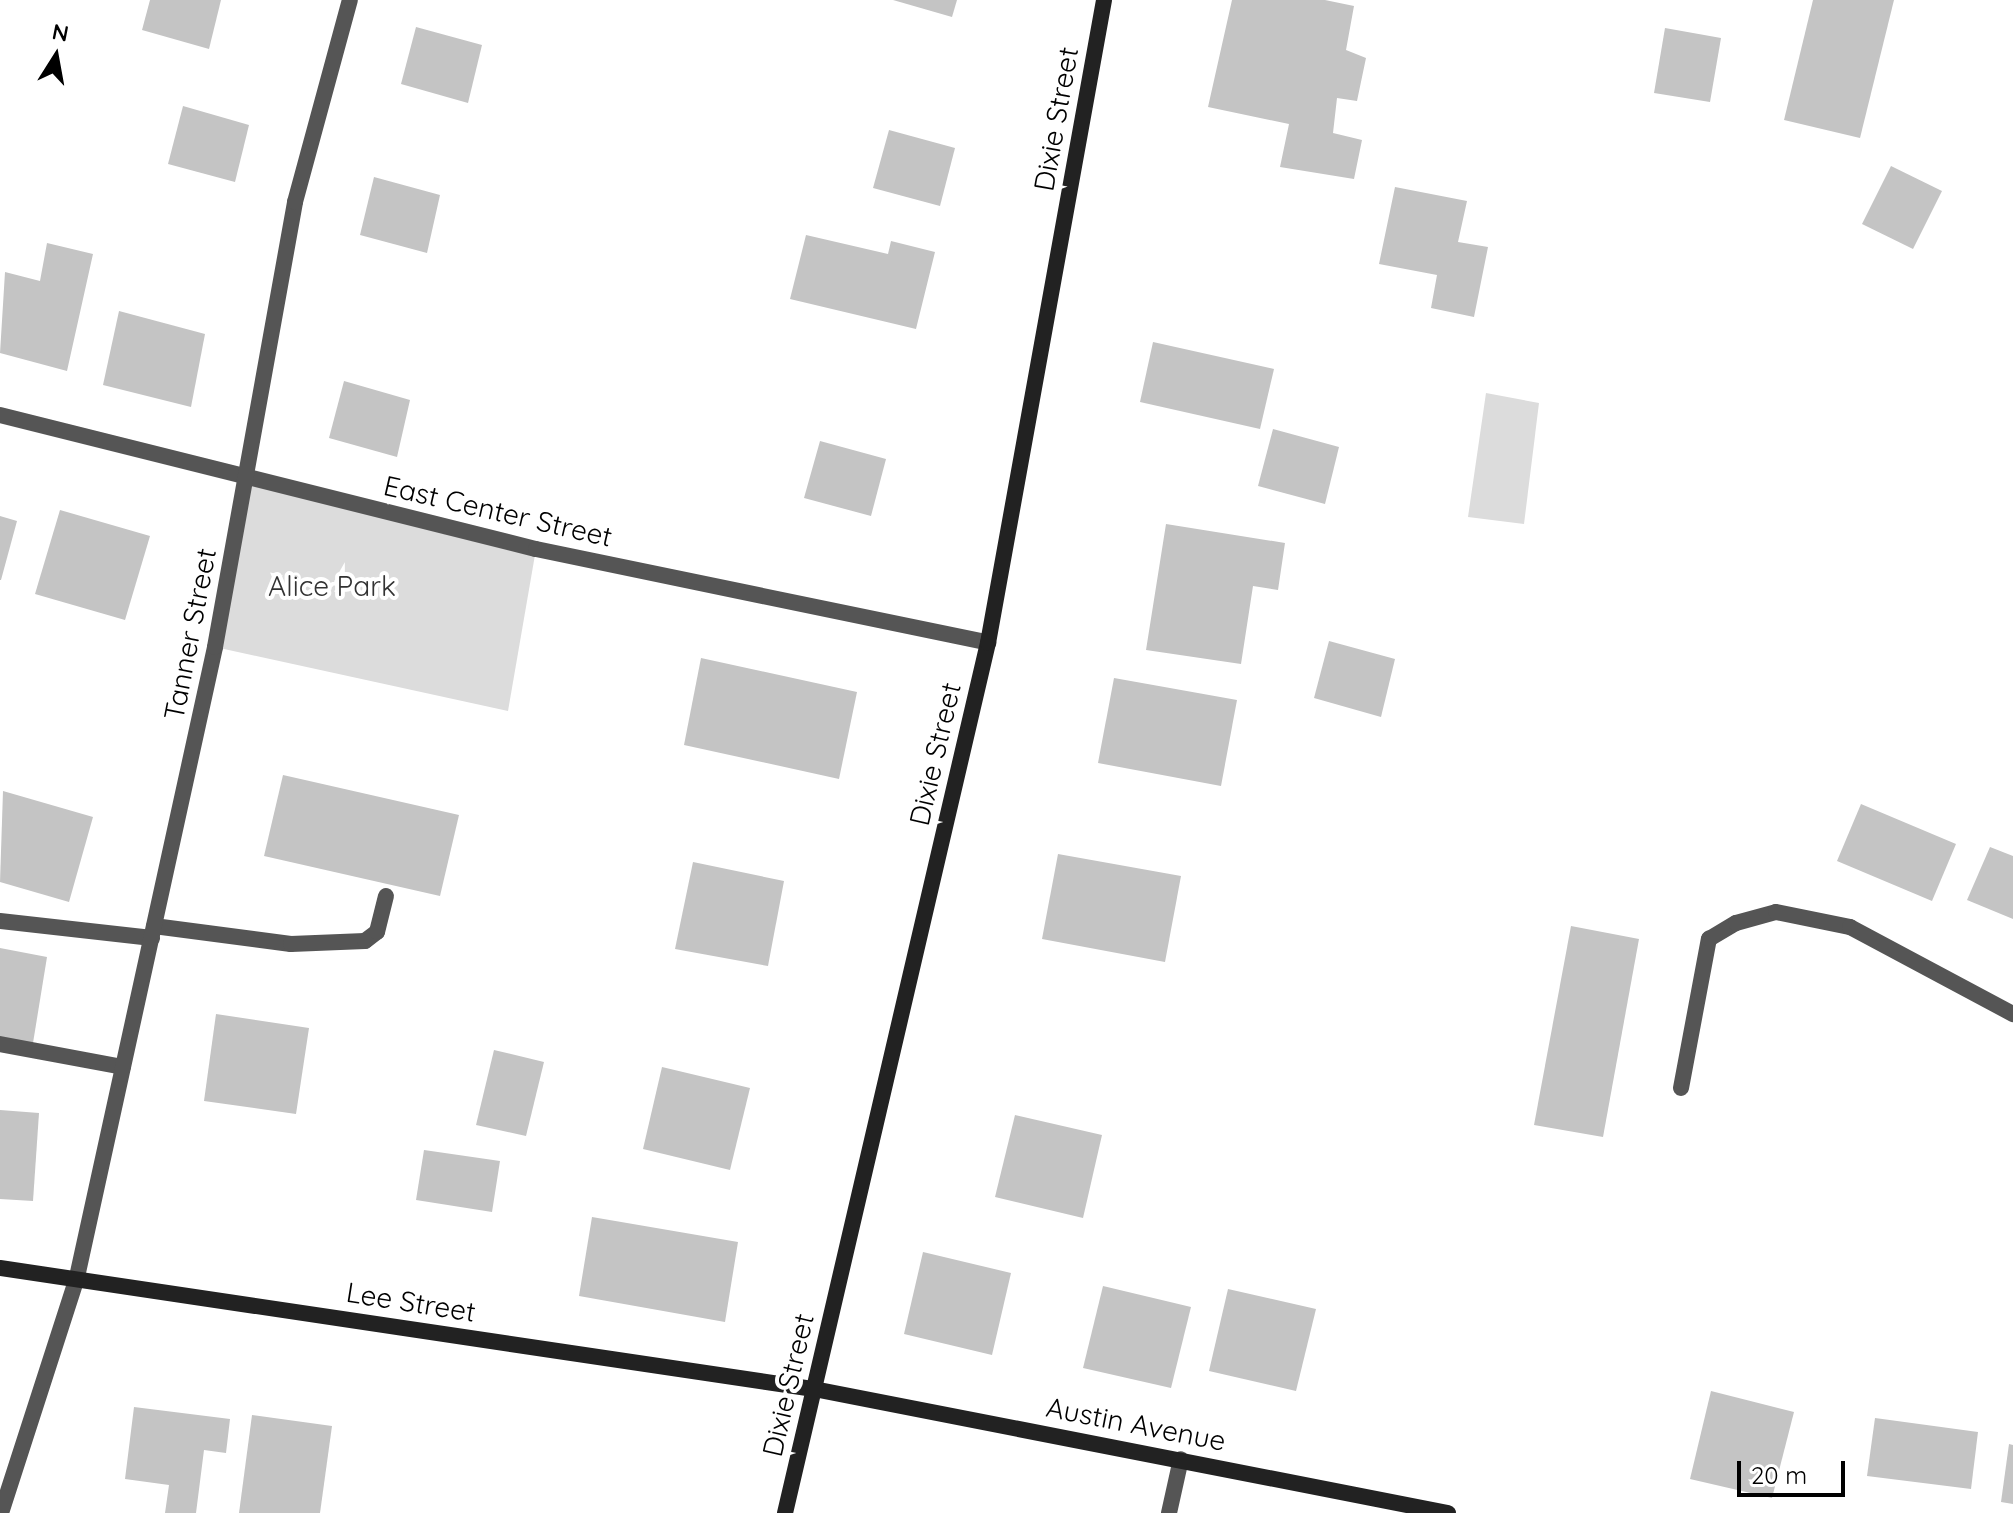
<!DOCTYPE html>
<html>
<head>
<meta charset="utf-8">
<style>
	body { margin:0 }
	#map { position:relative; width:2013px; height:1513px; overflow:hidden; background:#fff; font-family:Quicksand,sans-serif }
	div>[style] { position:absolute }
	.green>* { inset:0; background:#dcdcdc }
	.building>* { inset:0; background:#c4c4c4 }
	.lane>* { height:16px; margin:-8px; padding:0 8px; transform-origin:8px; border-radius:8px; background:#555 }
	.street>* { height:16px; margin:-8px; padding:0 8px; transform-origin:8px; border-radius:8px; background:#555 }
	.secondary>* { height:16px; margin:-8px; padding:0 8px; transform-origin:8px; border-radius:8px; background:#222 }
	span { translate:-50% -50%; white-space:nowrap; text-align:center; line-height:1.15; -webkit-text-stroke:8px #fff; paint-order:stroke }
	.street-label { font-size:28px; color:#000 }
	.park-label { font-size:28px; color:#333 }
	.north { position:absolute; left:16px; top:16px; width:80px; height:80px; -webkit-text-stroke:6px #fff; paint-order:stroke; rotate:11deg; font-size:22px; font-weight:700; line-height:32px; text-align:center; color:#000 }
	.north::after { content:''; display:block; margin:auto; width:28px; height:36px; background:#000; clip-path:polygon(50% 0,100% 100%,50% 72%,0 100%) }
	.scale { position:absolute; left:1737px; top:1461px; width:108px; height:36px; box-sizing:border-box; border:4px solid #000; border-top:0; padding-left:10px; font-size:24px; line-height:28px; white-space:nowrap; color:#000; -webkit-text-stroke:6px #fff; paint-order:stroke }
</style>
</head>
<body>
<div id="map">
	<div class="green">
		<div style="clip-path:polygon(1486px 393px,1539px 403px,1524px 524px,1468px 517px)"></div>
		<div style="clip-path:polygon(246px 479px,536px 549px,508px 711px,215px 647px)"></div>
	</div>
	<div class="building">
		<div style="clip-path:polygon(150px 0,221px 0,209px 49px,142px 30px)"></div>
		<div style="clip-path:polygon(893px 0,957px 0,952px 17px)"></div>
		<div style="clip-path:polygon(1232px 0,1325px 0,1354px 6px,1346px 50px,1366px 58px,1357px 101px,1337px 98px,1333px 133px,1362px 140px,1354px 179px,1280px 167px,1289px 124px,1208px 107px)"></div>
		<div style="clip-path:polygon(1813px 0,1894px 0,1860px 138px,1784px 120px)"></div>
		<div style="clip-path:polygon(416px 27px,482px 45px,468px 103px,401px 84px)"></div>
		<div style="clip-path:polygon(1665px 28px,1721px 38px,1710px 102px,1654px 93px)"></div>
		<div style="clip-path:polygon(183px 106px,249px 125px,235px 182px,168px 164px)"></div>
		<div style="clip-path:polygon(889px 130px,955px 148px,940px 206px,873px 188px)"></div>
		<div style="clip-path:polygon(1891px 166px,1942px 191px,1913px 249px,1862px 224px)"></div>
		<div style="clip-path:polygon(374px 177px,440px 195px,427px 253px,360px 235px)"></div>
		<div style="clip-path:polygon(1395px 187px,1467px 201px,1458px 242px,1488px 247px,1474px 317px,1431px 308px,1437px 275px,1379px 264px)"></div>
		<div style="clip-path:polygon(806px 235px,888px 254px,891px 241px,935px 252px,916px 329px,790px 299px)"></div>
		<div style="clip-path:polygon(47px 243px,93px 254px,67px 371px,0 353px,5px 272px,40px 281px)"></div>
		<div style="clip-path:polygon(119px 311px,205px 334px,191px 407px,103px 385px)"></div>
		<div style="clip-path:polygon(1153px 342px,1274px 369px,1260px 429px,1140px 402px)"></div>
		<div style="clip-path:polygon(344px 381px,410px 400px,397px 457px,329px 438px)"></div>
		<div style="clip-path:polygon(1273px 429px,1339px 447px,1325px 504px,1258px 486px)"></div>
		<div style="clip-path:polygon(820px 441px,886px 459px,871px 516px,804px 498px)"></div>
		<div style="clip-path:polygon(60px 510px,150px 536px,125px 620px,35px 594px)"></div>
		<div style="clip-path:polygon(0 516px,17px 521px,1px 580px,0 580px)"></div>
		<div style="clip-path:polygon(1166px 524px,1285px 543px,1278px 590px,1253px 586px,1241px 664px,1146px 650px)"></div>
		<div style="clip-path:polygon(1329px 641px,1395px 659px,1381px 717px,1314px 698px)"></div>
		<div style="clip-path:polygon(701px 658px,857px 692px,839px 779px,684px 745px)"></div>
		<div style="clip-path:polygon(1114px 678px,1237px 700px,1221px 786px,1098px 763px)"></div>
		<div style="clip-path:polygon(283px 775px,459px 815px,440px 896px,264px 856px)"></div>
		<div style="clip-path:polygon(3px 791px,93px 817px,69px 902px,0 882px)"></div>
		<div style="clip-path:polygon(1861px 804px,1956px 844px,1932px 901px,1837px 861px)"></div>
		<div style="clip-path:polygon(1990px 847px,2013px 856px,2013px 919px,1967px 900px)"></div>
		<div style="clip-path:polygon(1058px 854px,1181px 876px,1165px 962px,1042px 939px)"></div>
		<div style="clip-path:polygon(693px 862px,784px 881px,768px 966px,675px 949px)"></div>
		<div style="clip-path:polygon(1571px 926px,1639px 939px,1603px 1137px,1534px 1125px)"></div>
		<div style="clip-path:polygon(0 948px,47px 957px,33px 1043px,0 1037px)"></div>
		<div style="clip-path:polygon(216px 1014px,309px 1028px,296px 1114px,204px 1101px)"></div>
		<div style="clip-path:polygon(494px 1050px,544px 1062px,526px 1136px,476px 1125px)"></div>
		<div style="clip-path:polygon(662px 1067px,750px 1088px,730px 1170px,643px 1149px)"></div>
		<div style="clip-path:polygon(0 1110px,39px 1113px,33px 1201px,0 1199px)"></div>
		<div style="clip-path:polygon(1015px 1115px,1102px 1135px,1083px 1218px,995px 1197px)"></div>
		<div style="clip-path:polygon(424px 1150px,500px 1161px,492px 1212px,416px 1200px)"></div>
		<div style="clip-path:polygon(592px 1217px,738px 1242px,725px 1322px,579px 1296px)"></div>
		<div style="clip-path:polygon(923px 1252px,1011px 1273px,992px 1355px,904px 1334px)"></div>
		<div style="clip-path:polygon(1103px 1286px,1191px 1307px,1171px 1388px,1083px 1368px)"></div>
		<div style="clip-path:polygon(1228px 1289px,1316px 1309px,1296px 1391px,1209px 1371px)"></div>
		<div style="clip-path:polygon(1711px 1391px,1794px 1412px,1772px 1498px,1690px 1479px)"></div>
		<div style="clip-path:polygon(134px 1407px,230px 1419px,226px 1453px,204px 1450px,196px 1513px,165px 1513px,169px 1485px,125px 1479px)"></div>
		<div style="clip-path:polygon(252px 1415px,332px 1426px,320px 1513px,239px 1513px)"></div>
		<div style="clip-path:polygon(1875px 1418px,1978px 1432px,1971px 1489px,1867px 1476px)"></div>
		<div style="clip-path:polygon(2009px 1444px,2013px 1445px,2013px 1504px,2001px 1502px)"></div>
	</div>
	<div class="lane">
		<div style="left:0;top:921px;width:153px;rotate:6.4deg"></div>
		<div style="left:154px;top:926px;width:138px;rotate:7.5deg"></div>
		<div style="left:291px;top:944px;width:74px;rotate:-2.3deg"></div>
		<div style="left:365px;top:941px;width:15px;rotate:-37deg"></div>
		<div style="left:377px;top:932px;width:37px;rotate:-76deg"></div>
		<div style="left:0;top:1044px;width:125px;rotate:10.6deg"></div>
		<div style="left:1169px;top:1513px;width:55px;rotate:-77.5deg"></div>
	</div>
	<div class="street">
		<div style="left:0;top:415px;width:552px;rotate:14.04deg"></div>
		<div style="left:536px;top:549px;width:462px;rotate:11.7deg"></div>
		<div style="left:1681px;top:1088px;width:152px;rotate:-79.4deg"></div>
		<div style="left:1709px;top:939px;width:31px;rotate:-31deg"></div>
		<div style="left:1736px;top:923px;width:41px;rotate:-15.4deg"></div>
		<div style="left:1776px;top:912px;width:76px;rotate:11.5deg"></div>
		<div style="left:1850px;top:927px;width:185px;rotate:28.1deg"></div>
		<div style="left:1px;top:1513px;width:248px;rotate:-72.1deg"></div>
		<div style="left:77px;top:1277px;width:645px;rotate:-77.64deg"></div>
		<div style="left:215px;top:647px;width:452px;rotate:-79.8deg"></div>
		<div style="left:295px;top:202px;width:209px;rotate:-74.8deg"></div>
	</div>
	<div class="secondary">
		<div style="left:0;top:1268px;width:823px;rotate:8.46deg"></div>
		<div style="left:814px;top:1389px;width:646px;rotate:11.07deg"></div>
		<div style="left:785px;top:1513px;width:893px;rotate:-76.87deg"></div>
		<div style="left:988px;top:643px;width:653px;rotate:-79.77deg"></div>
	</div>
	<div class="street-label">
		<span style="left:1056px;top:119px;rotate:-80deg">Dixie Street</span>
		<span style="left:498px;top:511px;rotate:13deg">East Center Street</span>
		<span style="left:190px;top:634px;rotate:-79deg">Tanner Street</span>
		<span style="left:935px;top:754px;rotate:-77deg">Dixie Street</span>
		<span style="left:411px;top:1302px;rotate:9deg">Lee Street</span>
		<span style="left:788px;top:1385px;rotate:-77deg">Dixie Street</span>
		<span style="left:1136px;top:1424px;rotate:11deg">Austin Avenue</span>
	</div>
	<div class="park-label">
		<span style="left:332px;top:586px">Alice Park</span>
	</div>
	<div class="north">N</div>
	<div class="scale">20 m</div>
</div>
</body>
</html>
